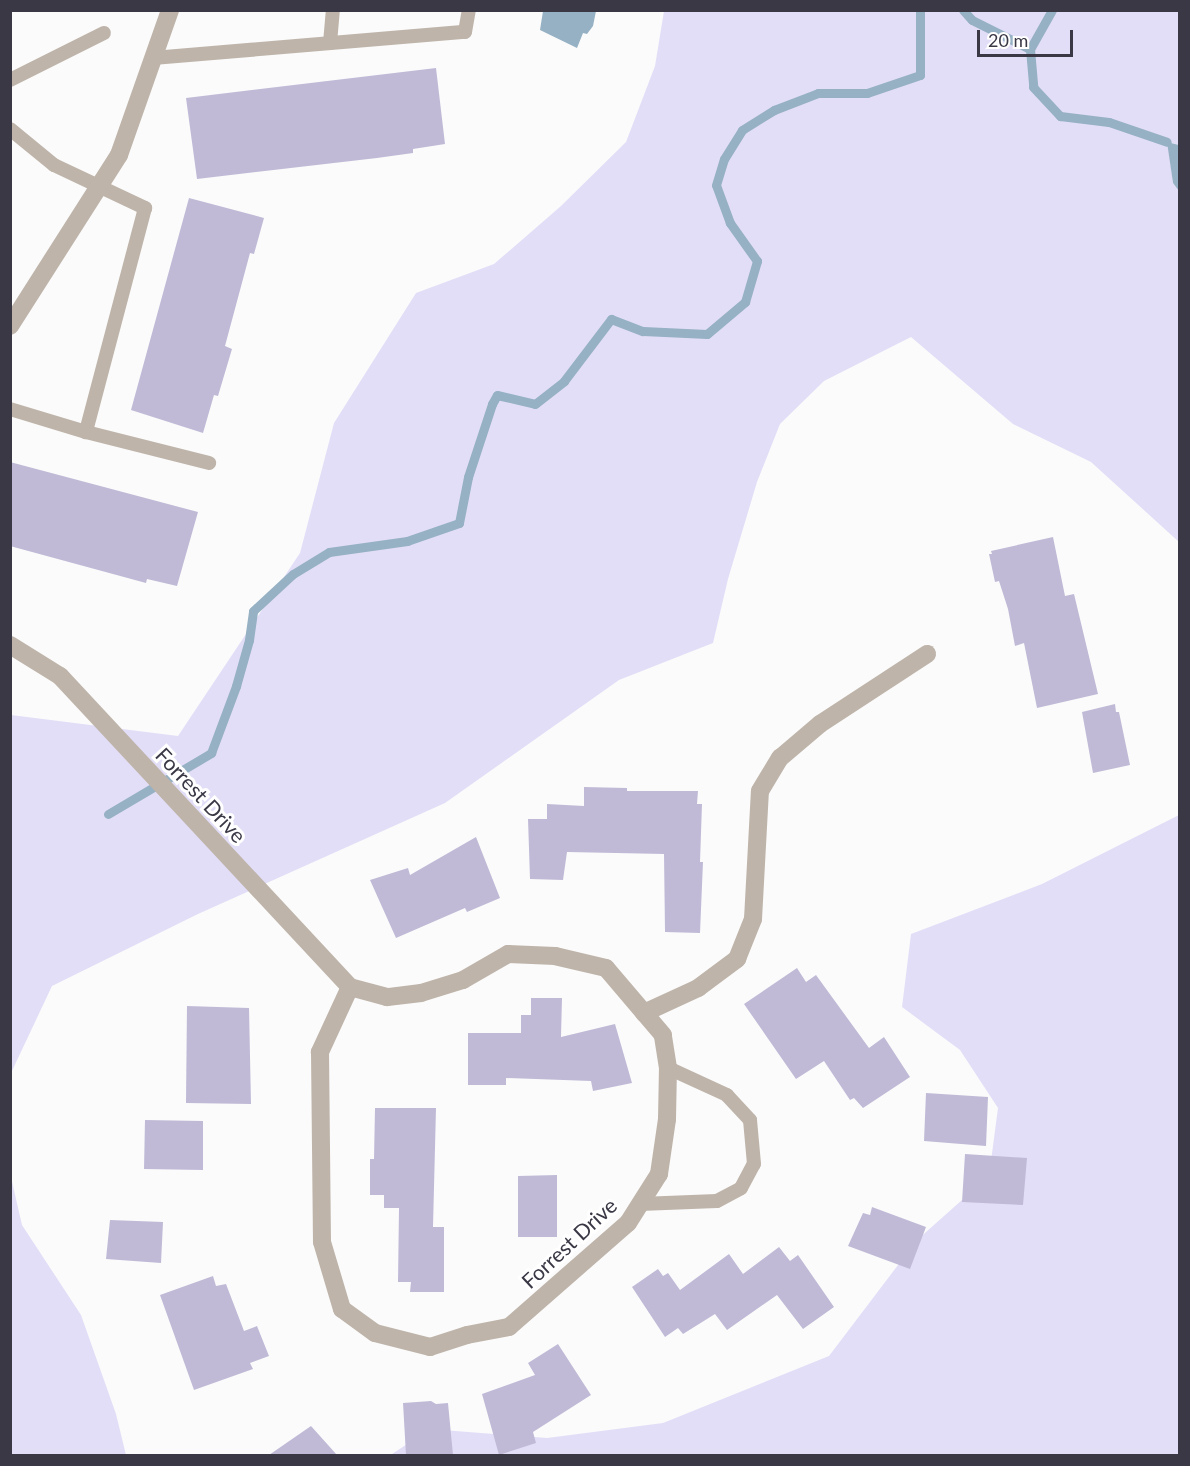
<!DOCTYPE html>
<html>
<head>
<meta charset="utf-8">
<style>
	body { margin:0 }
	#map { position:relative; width:1190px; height:1466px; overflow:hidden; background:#fbfbfb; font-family:Lato,sans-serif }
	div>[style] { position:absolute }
	.green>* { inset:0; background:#e3def7 }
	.water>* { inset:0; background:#96b1c4 }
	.stream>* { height:9px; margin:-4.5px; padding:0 4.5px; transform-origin:4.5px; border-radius:4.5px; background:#96b1c4 }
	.building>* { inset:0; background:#c0bad7 }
	.lane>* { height:14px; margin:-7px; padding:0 7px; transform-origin:7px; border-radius:7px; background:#beb4aa }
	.street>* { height:18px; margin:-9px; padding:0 9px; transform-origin:9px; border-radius:9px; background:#beb4aa }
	span { translate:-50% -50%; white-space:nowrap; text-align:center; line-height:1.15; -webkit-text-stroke:6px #fff; paint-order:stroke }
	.street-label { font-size:21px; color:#3b3846 }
	.frame { position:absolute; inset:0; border:12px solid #3b3846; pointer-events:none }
	.scale { position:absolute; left:977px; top:30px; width:96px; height:27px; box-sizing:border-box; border:3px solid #3b3846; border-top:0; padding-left:8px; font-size:18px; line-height:21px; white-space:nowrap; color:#3b3846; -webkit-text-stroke:4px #fff; paint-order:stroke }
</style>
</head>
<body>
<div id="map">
	<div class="green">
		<div style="clip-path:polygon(664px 11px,1179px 11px,1179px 145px,1168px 142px,1173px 183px,1180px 191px,1179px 542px,1091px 462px,1013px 424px,911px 337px,824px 381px,780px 424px,757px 482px,728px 579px,713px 643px,619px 680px,445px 803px,198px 914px,52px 986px,11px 1073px,11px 715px,178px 736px,300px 553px,334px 423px,416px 293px,494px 264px,561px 206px,626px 142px,655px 66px)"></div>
		<div style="clip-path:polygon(1179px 815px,1179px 1455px,389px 1456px,430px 1429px,547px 1438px,663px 1423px,829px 1356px,917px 1240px,989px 1176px,998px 1108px,960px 1050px,902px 1007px,911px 934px,1042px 884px)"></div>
		<div style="clip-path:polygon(11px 1177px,22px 1225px,81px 1315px,116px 1414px,126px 1455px,11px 1455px)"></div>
	</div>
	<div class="water">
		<div style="clip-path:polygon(543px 11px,543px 10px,596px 11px,593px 26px,587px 34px,583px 33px,577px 48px,540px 30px)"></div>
		<div style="clip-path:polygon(1167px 142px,1179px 145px,1179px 191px,1173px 183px)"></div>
	</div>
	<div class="stream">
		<div style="left:963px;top:10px;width:13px;rotate:48deg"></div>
		<div style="left:972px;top:20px;width:65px;rotate:26.6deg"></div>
		<div style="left:1052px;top:10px;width:45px;rotate:119.4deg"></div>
		<div style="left:1030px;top:49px;width:38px;rotate:85deg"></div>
		<div style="left:1033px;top:87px;width:40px;rotate:47deg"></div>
		<div style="left:1060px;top:116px;width:49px;rotate:7deg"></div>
		<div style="left:1109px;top:122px;width:61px;rotate:19deg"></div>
		<div style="left:108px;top:814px;width:120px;rotate:-30.6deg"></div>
		<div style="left:211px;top:753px;width:72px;rotate:-69.5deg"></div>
		<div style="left:236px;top:686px;width:48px;rotate:-74.2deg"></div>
		<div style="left:249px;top:640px;width:29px;rotate:-82deg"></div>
		<div style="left:253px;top:611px;width:54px;rotate:-42.8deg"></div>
		<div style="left:293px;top:574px;width:42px;rotate:-31.4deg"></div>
		<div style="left:329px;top:552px;width:79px;rotate:-8deg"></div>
		<div style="left:407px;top:541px;width:55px;rotate:-19.1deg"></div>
		<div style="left:459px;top:523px;width:47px;rotate:-78.9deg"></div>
		<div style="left:468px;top:477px;width:77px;rotate:-71.8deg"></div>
		<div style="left:492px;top:404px;width:10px;rotate:-61deg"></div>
		<div style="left:497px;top:395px;width:39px;rotate:13deg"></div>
		<div style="left:535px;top:404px;width:37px;rotate:-38deg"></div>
		<div style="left:564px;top:381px;width:78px;rotate:-52.8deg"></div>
		<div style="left:611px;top:319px;width:34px;rotate:21deg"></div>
		<div style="left:643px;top:331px;width:64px;rotate:2.7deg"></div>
		<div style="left:707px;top:334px;width:50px;rotate:-40.1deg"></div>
		<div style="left:745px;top:302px;width:43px;rotate:-73.7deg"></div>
		<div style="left:757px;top:261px;width:47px;rotate:-125.4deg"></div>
		<div style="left:730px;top:223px;width:40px;rotate:-110.2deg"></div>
		<div style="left:716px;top:185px;width:27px;rotate:-73deg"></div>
		<div style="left:724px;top:159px;width:34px;rotate:-58deg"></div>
		<div style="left:742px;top:130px;width:38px;rotate:-32deg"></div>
		<div style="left:774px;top:110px;width:47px;rotate:-21.1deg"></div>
		<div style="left:818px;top:93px;width:49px"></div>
		<div style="left:867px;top:93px;width:56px;rotate:-18.8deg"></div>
		<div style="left:920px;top:75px;width:65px;rotate:-90deg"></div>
	</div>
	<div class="building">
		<div style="clip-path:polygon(436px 68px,445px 144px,413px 149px,413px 153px,377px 158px,197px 179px,186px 98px)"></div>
		<div style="clip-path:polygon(189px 198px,264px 218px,254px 254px,250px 253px,225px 346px,232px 349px,218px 396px,214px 395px,203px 433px,131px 410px)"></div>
		<div style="clip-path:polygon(10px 462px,198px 512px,177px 586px,147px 579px,146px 583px,10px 546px)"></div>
		<div style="clip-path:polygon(1053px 537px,1065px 596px,1074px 594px,1098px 694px,1037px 708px,1024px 643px,1015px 646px,1008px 609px,999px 581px,995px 582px,989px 554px,992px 554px,991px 551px)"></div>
		<div style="clip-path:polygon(1115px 704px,1116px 712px,1119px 712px,1130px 765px,1093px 773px,1082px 712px)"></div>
		<div style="clip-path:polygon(584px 787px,627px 788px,627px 791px,698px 791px,697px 804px,702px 804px,700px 862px,703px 862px,700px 933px,665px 932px,664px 854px,567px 852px,563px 880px,530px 879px,528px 819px,547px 819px,547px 804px,584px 806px)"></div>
		<div style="clip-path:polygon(476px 837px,500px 898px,467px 912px,465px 908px,396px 938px,370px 880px,408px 868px,410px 875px)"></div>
		<div style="clip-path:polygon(797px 968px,806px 982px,816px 975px,869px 1048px,884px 1037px,910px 1077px,863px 1108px,854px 1098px,850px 1100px,824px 1061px,796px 1079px,744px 1004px)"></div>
		<div style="clip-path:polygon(531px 998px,562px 998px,561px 1037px,615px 1024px,632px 1083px,593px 1091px,591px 1081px,506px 1078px,506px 1085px,468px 1085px,468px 1033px,521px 1033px,521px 1015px,531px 1015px)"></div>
		<div style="clip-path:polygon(187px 1006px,249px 1008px,251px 1104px,186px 1103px)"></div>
		<div style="clip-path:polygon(926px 1093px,988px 1097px,986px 1146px,924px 1141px)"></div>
		<div style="clip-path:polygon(375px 1108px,436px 1108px,433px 1227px,444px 1227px,444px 1292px,410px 1292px,411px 1282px,398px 1282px,399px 1208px,384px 1208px,384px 1195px,370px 1195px,370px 1159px,374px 1159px)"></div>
		<div style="clip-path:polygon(145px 1120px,203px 1121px,203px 1170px,144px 1169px)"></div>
		<div style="clip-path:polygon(965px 1154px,1027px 1158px,1023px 1205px,962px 1202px)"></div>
		<div style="clip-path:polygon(557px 1175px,557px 1237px,518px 1237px,518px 1176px)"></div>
		<div style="clip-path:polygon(872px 1207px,926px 1227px,910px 1269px,848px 1246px,863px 1213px,870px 1215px)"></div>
		<div style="clip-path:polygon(110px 1220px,163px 1222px,161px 1263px,106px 1259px)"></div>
		<div style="clip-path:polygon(779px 1247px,790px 1261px,798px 1255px,834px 1307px,803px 1329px,777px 1295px,727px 1330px,715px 1314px,683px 1334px,678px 1328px,665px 1337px,632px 1287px,658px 1269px,663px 1276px,668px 1273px,680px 1290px,729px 1254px,743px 1274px)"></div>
		<div style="clip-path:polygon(213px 1276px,216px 1286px,226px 1284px,244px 1331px,257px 1326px,269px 1356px,250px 1363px,253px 1369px,194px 1390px,160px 1295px)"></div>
		<div style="clip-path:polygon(558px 1344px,591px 1395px,533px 1432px,536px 1443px,499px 1455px,482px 1394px,535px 1375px,528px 1363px)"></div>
		<div style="clip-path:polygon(431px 1401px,436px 1404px,448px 1403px,453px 1455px,406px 1455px,403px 1403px)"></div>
		<div style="clip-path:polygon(311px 1426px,337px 1455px,269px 1455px)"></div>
	</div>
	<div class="lane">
		<div style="left:330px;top:43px;width:33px;rotate:-85deg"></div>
		<div style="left:153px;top:58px;width:313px;rotate:-4.8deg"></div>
		<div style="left:465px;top:32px;width:22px;rotate:-80deg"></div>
		<div style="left:10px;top:80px;width:105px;rotate:-26.6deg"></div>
		<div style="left:10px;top:129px;width:57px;rotate:39.3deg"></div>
		<div style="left:54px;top:165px;width:101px;rotate:25.3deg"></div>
		<div style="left:145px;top:208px;width:232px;rotate:104.8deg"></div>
		<div style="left:86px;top:432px;width:79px;rotate:-163.2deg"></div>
		<div style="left:86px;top:432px;width:127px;rotate:14.1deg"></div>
		<div style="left:640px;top:1204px;width:77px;rotate:-2.2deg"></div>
		<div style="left:717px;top:1201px;width:27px;rotate:-28deg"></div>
		<div style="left:741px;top:1188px;width:27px;rotate:-62deg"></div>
		<div style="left:754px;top:1164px;width:44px;rotate:-95.2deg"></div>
		<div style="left:750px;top:1120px;width:34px;rotate:-133deg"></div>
		<div style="left:727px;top:1095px;width:65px;rotate:-155.4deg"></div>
	</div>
	<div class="street">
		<div style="left:10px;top:326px;width:203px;rotate:-57.5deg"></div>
		<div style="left:119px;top:155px;width:154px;rotate:-70.6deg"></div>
		<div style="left:10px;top:645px;width:59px;rotate:31.8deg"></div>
		<div style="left:60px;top:676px;width:425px;rotate:47deg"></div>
		<div style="left:350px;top:987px;width:72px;rotate:114.8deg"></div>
		<div style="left:320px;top:1052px;width:190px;rotate:89.4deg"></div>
		<div style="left:322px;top:1242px;width:70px;rotate:73.4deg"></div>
		<div style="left:342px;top:1309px;width:41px;rotate:36deg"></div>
		<div style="left:375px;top:1333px;width:57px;rotate:14.3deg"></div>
		<div style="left:430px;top:1347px;width:39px;rotate:-18deg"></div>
		<div style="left:467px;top:1335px;width:43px;rotate:-10.8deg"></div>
		<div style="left:509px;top:1327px;width:158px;rotate:-41.2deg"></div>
		<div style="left:628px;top:1223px;width:58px;rotate:-57.7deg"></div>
		<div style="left:659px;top:1174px;width:56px;rotate:-81.7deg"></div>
		<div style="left:667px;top:1119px;width:51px;rotate:-88.9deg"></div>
		<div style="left:668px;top:1068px;width:33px;rotate:-99deg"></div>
		<div style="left:663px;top:1035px;width:88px;rotate:-130.4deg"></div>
		<div style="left:606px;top:968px;width:52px;rotate:-166.8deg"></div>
		<div style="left:555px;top:956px;width:47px;rotate:-177.6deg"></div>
		<div style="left:508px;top:954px;width:52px;rotate:150deg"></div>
		<div style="left:463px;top:980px;width:44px;rotate:162.8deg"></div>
		<div style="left:421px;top:993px;width:34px;rotate:173deg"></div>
		<div style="left:387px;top:997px;width:38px;rotate:-165deg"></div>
		<div style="left:644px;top:1013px;width:60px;rotate:-24.8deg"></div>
		<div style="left:698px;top:988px;width:49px;rotate:-36.6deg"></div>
		<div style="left:737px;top:959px;width:43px;rotate:-68.2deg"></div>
		<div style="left:753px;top:919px;width:128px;rotate:-86.9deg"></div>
		<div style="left:760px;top:791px;width:39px;rotate:-59deg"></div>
		<div style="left:780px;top:758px;width:52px;rotate:-40.4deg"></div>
		<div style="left:820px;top:724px;width:128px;rotate:-33.2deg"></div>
	</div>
	<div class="street-label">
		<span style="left:201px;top:795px;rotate:47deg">Forrest Drive</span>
		<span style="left:569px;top:1243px;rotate:-43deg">Forrest Drive</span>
	</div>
	<div class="frame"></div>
	<div class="scale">20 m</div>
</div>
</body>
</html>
